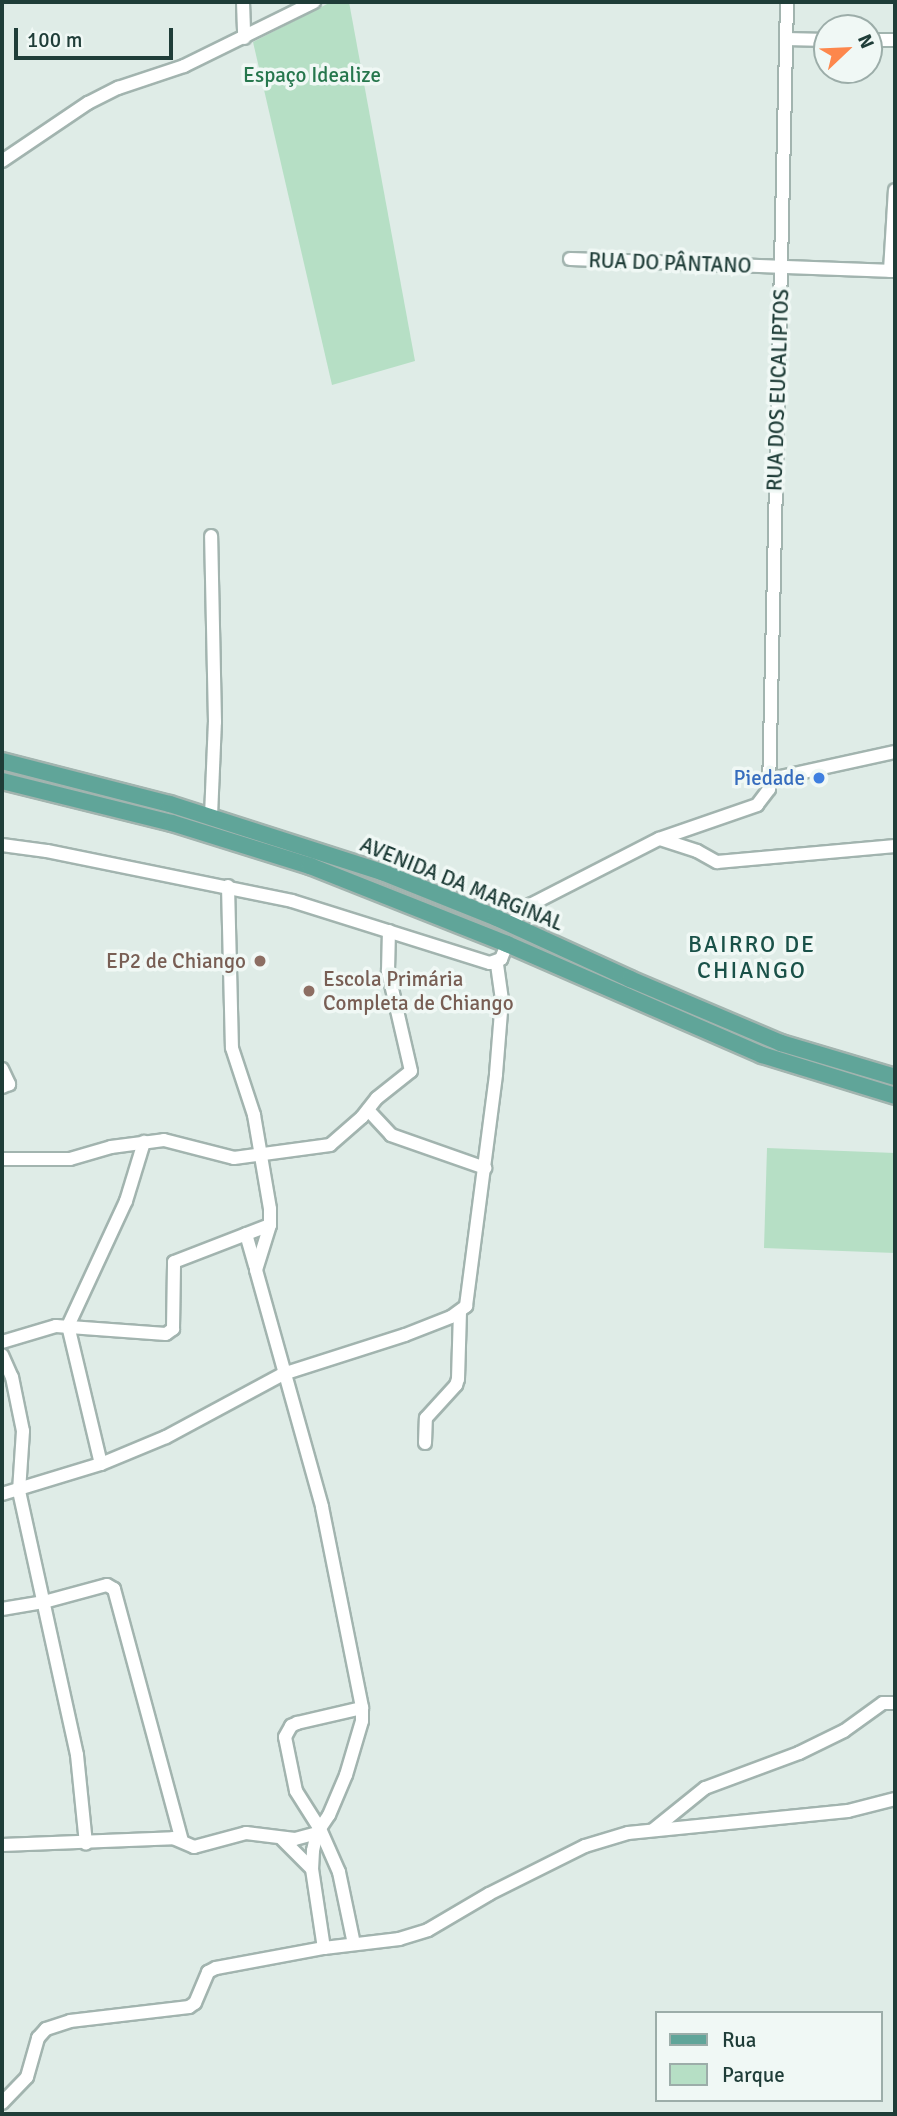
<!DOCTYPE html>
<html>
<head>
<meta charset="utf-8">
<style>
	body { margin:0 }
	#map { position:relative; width:897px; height:2116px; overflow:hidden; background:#dfece7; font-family:Signika,sans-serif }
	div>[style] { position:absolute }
	.green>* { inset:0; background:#b6dfc5 }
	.roads { filter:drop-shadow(2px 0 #a2b4af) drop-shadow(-2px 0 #a2b4af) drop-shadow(0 2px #a2b4af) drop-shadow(0 -2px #a2b4af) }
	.minor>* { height:12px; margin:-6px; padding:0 6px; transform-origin:6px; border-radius:6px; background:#fff }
	.major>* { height:16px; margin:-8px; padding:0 8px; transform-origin:8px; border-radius:8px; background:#60a599 }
	.dots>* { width:19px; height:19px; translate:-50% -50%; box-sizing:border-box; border:4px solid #f0f8f5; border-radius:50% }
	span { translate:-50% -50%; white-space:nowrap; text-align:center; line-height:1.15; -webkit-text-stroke:7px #f0f8f5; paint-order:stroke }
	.park-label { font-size:21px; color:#26774d }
	.street-label { font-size:21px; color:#1f3d38 }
	.shop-label { font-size:21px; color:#366cbe }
	.right { translate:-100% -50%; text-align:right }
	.education-label { font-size:21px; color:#785e54 }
	.left { translate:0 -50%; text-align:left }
	.neighbourhood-label { font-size:23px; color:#195148; letter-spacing:2px }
	.frame { position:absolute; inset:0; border:4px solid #1f3d38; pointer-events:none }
	.legend { position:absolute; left:655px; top:2011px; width:228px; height:91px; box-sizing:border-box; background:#f0f8f5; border:2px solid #9cada9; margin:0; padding:9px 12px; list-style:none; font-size:21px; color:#1f3d38 }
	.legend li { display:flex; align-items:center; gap:14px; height:35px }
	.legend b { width:35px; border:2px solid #9cada9 }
	.north { position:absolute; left:813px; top:14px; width:70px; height:70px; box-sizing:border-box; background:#f0f8f5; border:2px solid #9cada9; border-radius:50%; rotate:67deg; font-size:19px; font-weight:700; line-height:28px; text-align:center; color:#1f3d38 }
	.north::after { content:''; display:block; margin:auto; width:24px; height:32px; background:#fd874c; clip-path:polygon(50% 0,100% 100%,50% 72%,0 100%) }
	.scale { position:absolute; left:14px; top:28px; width:159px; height:32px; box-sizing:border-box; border:4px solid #1f3d38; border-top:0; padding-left:9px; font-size:21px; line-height:24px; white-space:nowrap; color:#1f3d38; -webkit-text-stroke:5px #f0f8f5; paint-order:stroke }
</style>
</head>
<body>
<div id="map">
	<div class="green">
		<div style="clip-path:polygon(331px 2px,349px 2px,415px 361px,332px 385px,253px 42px)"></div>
		<div style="clip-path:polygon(767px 1148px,895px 1153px,895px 1253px,764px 1248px)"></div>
	</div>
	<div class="roads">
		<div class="minor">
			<div style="left:243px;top:2px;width:36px;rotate:88deg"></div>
			<div style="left:786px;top:39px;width:41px;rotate:1.4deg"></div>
			<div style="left:869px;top:40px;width:26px"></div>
			<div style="left:2px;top:161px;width:104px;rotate:-34deg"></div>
			<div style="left:88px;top:103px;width:34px;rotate:-27deg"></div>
			<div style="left:118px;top:88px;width:70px;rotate:-18.4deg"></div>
			<div style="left:184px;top:66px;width:145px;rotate:-26.2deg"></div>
			<div style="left:570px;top:259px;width:325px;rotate:2.1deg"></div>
			<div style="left:890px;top:271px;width:81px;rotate:-86.5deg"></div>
			<div style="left:771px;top:779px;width:127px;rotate:-12.3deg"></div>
			<div style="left:211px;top:816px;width:94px;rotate:-87.6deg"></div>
			<div style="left:215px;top:722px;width:186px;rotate:-91.2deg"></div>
			<div style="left:660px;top:839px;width:39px;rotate:18deg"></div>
			<div style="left:697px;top:851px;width:23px;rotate:29deg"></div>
			<div style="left:717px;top:862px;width:179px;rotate:-5.1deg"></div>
			<div style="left:2px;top:845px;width:45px;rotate:7.6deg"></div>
			<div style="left:47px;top:851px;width:250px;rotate:11.5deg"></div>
			<div style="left:292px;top:901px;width:207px;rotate:17.4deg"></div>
			<div style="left:490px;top:963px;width:12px;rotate:-20deg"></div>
			<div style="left:501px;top:959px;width:16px;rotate:-68deg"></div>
			<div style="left:228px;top:886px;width:162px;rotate:88.6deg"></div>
			<div style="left:232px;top:1048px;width:71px;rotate:71.8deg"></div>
			<div style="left:254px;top:1115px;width:95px;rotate:80.3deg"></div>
			<div style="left:270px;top:1209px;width:16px;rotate:90deg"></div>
			<div style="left:270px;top:1225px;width:47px;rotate:107.3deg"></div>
			<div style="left:256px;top:1270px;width:246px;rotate:74.4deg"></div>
			<div style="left:322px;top:1507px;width:205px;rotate:78.7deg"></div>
			<div style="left:362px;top:1708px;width:13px;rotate:90deg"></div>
			<div style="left:362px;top:1721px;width:56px;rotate:106.5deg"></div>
			<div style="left:346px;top:1775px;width:43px;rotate:113deg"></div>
			<div style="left:329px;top:1815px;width:22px;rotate:124deg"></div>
			<div style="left:317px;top:1833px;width:18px;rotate:103deg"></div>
			<div style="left:313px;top:1851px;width:18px;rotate:93deg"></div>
			<div style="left:312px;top:1869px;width:80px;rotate:81.4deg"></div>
			<div style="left:510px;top:924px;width:28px;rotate:-44deg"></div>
			<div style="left:530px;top:905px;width:145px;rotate:-27.1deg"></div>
			<div style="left:659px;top:839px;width:104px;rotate:-19.1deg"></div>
			<div style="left:757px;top:805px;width:20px;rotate:-53deg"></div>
			<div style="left:769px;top:789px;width:787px;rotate:-88.69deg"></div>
			<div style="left:2px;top:1069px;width:17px;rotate:65deg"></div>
			<div style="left:9px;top:1084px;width:8px;rotate:157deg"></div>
			<div style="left:368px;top:1110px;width:34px;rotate:47deg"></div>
			<div style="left:391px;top:1135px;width:100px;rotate:19.3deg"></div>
			<div style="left:2px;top:1159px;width:68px"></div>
			<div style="left:70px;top:1159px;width:43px;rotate:-16.3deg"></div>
			<div style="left:111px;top:1147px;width:53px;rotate:-7.5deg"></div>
			<div style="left:164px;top:1140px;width:72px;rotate:14.4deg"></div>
			<div style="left:234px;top:1158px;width:97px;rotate:-7.7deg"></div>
			<div style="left:330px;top:1145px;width:43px;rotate:-41.2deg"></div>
			<div style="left:362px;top:1117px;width:24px;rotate:-52deg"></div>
			<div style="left:377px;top:1098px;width:43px;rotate:-38.5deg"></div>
			<div style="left:411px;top:1071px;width:103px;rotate:-103deg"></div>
			<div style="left:388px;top:971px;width:40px;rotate:-88.6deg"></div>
			<div style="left:246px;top:1234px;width:33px;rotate:74deg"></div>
			<div style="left:2px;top:1342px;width:56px;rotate:-16.5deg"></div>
			<div style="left:56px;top:1326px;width:110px;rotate:4.2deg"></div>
			<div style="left:166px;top:1334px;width:9px;rotate:-36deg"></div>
			<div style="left:173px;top:1329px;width:67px;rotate:-89.1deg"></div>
			<div style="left:174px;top:1262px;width:103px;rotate:-21.1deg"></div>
			<div style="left:2px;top:1355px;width:24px;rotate:66deg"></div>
			<div style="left:12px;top:1377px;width:55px;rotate:78.5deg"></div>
			<div style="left:23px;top:1431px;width:60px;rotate:93.8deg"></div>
			<div style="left:19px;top:1491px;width:270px;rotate:77.6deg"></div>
			<div style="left:77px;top:1755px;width:89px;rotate:84.2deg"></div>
			<div style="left:425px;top:1443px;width:25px;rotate:-88deg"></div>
			<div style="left:426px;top:1418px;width:45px;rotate:-47.7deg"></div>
			<div style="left:456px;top:1385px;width:6px;rotate:-72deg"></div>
			<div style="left:458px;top:1379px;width:67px;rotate:-88.3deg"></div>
			<div style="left:101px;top:1464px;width:142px;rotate:-103.4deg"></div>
			<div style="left:68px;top:1326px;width:138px;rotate:-65.1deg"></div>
			<div style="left:126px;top:1201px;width:62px;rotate:-73deg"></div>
			<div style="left:2px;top:1494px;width:103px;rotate:-16.9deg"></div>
			<div style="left:101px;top:1464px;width:70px;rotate:-22.6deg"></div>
			<div style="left:166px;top:1437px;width:133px;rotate:-28.3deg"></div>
			<div style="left:283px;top:1374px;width:128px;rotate:-17.7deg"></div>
			<div style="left:405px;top:1335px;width:49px;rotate:-21.4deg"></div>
			<div style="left:451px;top:1317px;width:19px;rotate:-36deg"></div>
			<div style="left:466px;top:1306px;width:234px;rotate:-82.6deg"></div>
			<div style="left:496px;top:1074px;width:74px;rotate:-85.4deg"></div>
			<div style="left:502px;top:1000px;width:37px;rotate:-98deg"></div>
			<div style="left:2px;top:1609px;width:43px;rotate:-9.5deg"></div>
			<div style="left:44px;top:1602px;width:65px;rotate:-15.1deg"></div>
			<div style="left:107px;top:1585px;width:8px;rotate:30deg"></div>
			<div style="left:114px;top:1589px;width:261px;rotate:74.9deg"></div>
			<div style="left:653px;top:1830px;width:67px;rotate:-38.9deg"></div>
			<div style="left:705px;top:1788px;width:100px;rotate:-20.4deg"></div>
			<div style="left:799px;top:1753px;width:50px;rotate:-26.1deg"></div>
			<div style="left:844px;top:1731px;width:48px;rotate:-35.7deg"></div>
			<div style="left:883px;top:1703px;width:12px"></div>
			<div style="left:282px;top:1839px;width:42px;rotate:45deg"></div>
			<div style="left:2px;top:1845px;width:171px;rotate:-2.3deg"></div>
			<div style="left:173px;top:1838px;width:23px;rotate:23deg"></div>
			<div style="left:194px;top:1847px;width:54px;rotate:-15.1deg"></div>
			<div style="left:246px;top:1833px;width:49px;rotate:7deg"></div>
			<div style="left:295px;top:1839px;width:23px;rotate:-15deg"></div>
			<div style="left:354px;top:1944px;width:74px;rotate:-101.8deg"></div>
			<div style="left:339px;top:1872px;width:47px;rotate:-113.8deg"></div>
			<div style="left:320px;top:1829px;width:45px;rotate:-122.3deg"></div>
			<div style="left:296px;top:1791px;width:55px;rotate:-101.5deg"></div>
			<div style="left:285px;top:1737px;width:13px;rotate:-61deg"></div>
			<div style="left:291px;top:1726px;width:7px;rotate:-27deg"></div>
			<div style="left:297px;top:1723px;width:67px;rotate:-13deg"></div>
			<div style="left:2px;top:2103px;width:36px;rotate:-46deg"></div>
			<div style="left:27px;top:2077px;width:41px;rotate:-74.2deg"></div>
			<div style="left:38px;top:2038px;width:12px;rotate:-48deg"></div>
			<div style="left:46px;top:2029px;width:25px;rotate:-18deg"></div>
			<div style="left:70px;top:2021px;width:120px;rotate:-6.7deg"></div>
			<div style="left:189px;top:2007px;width:7px;rotate:-34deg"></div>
			<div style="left:195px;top:2003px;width:34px;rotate:-67deg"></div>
			<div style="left:208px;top:1972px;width:9px;rotate:-27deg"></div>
			<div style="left:216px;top:1968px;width:110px;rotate:-10.5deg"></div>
			<div style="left:324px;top:1948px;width:76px;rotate:-6.8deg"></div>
			<div style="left:399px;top:1939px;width:30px;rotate:-17deg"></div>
			<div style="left:428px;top:1930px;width:71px;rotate:-30.5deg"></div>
			<div style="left:489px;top:1894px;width:107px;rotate:-26.6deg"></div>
			<div style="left:585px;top:1846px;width:45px;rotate:-16.8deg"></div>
			<div style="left:628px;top:1833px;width:221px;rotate:-5.7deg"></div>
			<div style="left:848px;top:1811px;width:49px;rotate:-14.3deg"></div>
		</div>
		<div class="major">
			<div style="left:2px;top:761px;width:173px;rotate:14.4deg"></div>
			<div style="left:170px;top:804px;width:223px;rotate:17.8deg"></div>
			<div style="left:382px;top:872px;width:124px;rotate:21.8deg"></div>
			<div style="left:497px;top:918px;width:146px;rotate:24.6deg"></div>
			<div style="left:630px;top:979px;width:164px;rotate:23deg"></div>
			<div style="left:781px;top:1043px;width:119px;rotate:16.6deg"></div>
			<div style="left:2px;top:781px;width:175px;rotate:13.9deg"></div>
			<div style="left:172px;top:823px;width:145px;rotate:17.3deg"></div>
			<div style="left:310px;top:866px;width:212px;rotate:21.6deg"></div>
			<div style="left:507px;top:944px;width:278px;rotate:23.5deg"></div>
			<div style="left:762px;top:1055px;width:139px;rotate:17.1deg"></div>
		</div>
	</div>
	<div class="dots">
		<div style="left:819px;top:778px;background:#3f7fe0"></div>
		<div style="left:260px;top:961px;background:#8d6e63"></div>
		<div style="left:309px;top:991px;background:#8d6e63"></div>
	</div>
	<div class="park-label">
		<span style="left:312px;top:75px">Espaço Idealize</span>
	</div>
	<div class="street-label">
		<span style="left:670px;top:263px;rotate:2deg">RUA DO PÂNTANO</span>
		<span style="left:778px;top:390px;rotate:-88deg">RUA DOS EUCALIPTOS</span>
		<span style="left:462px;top:884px;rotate:22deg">AVENIDA DA MARGINAL</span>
	</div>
	<div class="shop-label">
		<span class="right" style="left:805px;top:778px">Piedade</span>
	</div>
	<div class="education-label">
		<span class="right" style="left:246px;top:961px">EP2 de Chiango</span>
		<span class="left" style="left:323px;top:991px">Escola Primária<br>Completa de Chiango</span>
	</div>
	<div class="neighbourhood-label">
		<span style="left:752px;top:958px">BAIRRO DE<br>CHIANGO</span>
	</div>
	<div class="frame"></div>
	<ul class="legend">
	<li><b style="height:9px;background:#60a599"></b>Rua</li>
	<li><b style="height:19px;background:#b6dfc5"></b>Parque</li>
	</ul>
	<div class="north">N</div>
	<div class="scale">100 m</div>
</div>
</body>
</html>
